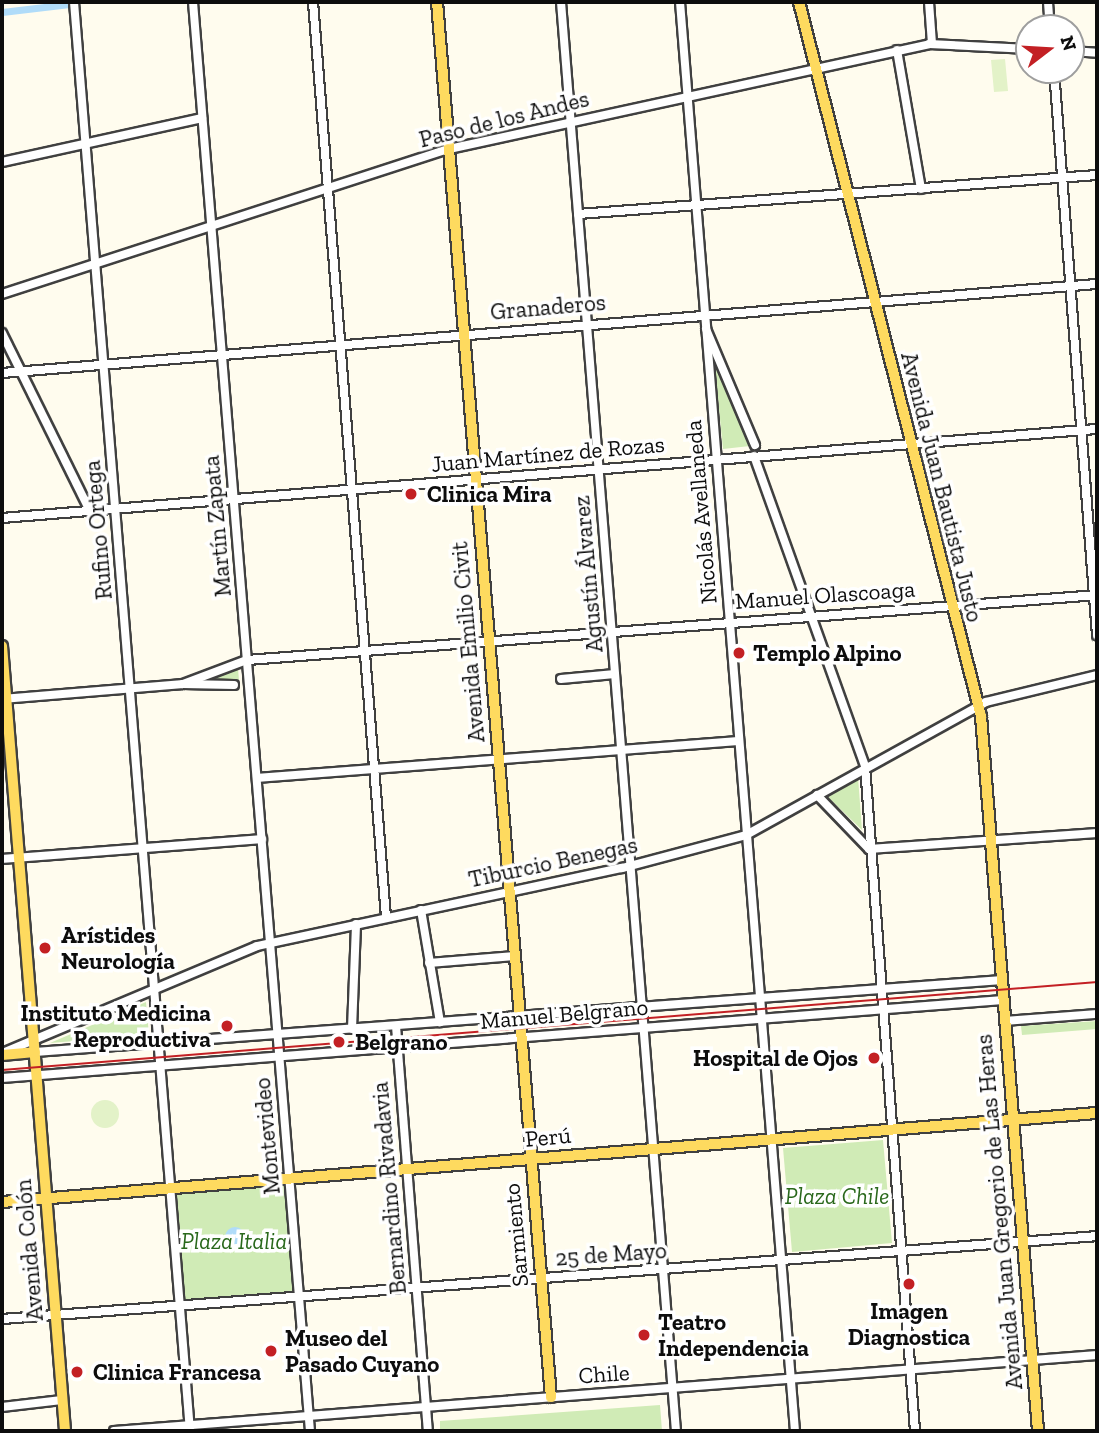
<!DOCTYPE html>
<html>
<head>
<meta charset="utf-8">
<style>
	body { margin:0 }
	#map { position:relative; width:1099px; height:1433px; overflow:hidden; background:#fffcee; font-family:"Zilla Slab",serif }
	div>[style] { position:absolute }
	.green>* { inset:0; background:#d0ebb6 }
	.pitch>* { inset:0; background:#e3f2c8 }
	.round { border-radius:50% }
	.water>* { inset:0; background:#b0dcf9 }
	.canal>* { height:7px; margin:-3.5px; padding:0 3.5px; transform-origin:3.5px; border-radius:3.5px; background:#b0dcf9 }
	.roads { filter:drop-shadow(2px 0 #404040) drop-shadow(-2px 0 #404040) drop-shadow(0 2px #404040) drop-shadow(0 -2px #404040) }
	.minor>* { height:8px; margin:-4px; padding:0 4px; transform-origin:4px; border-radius:4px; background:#fff }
	.major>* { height:10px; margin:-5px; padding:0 5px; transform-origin:5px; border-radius:5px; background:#feda5f }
	.tram>* { height:2px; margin:-1px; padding:0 1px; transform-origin:1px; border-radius:1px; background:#c32024 }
	.dots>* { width:19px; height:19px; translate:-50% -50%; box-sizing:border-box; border:4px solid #fff; border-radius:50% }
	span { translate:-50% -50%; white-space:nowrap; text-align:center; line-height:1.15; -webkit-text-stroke:7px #fff; paint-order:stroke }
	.street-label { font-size:23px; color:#0d0d0d }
	.poi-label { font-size:23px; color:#0d0d0d; font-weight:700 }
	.left { translate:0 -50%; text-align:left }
	.right { translate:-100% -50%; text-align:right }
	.park-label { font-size:23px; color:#29681b; font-style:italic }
	.frame { position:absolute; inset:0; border:4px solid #0d0d0d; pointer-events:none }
	.north { position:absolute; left:1015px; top:14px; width:70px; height:70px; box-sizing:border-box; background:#fff; border:2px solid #9e9e9e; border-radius:50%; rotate:73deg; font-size:19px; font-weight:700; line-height:28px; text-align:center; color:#0d0d0d }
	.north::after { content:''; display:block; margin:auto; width:24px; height:32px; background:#c32024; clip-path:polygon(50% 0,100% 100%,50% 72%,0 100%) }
</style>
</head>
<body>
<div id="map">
	<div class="green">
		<div style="clip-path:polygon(713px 348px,750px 446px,723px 449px)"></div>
		<div style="clip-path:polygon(238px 668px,239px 681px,201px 683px)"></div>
		<div style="clip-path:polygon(858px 777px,862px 830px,828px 797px)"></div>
		<div style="clip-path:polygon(146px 1002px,149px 1035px,50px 1043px)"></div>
		<div style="clip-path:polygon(1097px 1021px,1097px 1029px,1022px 1035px,1021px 1026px)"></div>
		<div style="clip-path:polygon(883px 1140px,892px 1243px,792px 1252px,783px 1148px)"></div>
		<div style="clip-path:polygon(284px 1182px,293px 1293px,183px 1301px,175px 1190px)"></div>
		<div style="clip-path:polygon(660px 1405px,662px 1431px,440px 1431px,440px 1421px)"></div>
	</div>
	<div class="pitch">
		<div style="clip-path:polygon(1005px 59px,1008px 91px,994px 92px,991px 60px)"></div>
		<div class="round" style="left:91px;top:1100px;width:28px;height:28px"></div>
	</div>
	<div class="water">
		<div class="round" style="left:225px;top:1227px;width:20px;height:20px"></div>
	</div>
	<div class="canal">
		<div style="left:2px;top:12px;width:68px;rotate:-6.7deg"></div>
	</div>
	<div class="roads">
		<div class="minor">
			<div style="left:74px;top:2px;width:1434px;rotate:85.36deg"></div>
			<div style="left:193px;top:2px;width:1434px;rotate:85.32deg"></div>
			<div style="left:313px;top:2px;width:918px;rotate:85.44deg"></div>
			<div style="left:561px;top:2px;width:1434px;rotate:85.4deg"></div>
			<div style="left:680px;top:2px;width:1434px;rotate:85.4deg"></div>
			<div style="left:929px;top:2px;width:42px;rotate:85.9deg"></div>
			<div style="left:1048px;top:2px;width:26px;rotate:86deg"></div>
			<div style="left:897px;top:50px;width:141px;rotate:80.2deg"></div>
			<div style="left:1071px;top:51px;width:26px;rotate:4deg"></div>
			<div style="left:1054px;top:70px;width:567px;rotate:85.65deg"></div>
			<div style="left:2px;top:162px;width:205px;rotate:-12.4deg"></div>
			<div style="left:578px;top:214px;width:520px;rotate:-4.3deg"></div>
			<div style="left:2px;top:294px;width:470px;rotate:-18deg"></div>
			<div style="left:449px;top:149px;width:491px;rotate:-12.3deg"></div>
			<div style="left:929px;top:44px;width:100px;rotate:2.9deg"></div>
			<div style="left:706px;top:329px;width:126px;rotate:67.1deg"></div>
			<div style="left:2px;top:333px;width:199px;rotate:63.7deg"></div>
			<div style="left:2px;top:373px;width:1099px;rotate:-4.65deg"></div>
			<div style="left:754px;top:456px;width:329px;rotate:70.3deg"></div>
			<div style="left:865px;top:766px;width:667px;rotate:85.7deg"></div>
			<div style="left:2px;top:518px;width:1099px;rotate:-4.65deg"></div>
			<div style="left:561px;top:679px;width:54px;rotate:-5.3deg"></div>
			<div style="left:183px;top:684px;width:51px;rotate:1.1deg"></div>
			<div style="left:2px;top:699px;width:182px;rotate:-4.7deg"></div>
			<div style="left:183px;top:684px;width:68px;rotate:-20.6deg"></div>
			<div style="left:247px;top:660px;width:852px;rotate:-4.37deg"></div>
			<div style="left:257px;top:778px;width:482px;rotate:-4.4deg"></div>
			<div style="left:817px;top:795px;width:75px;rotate:46.1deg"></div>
			<div style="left:869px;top:849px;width:229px;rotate:-4deg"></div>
			<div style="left:2px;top:859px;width:261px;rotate:-4.4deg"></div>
			<div style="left:421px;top:910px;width:114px;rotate:80.4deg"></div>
			<div style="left:429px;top:963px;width:86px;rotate:-4.7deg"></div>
			<div style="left:1005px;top:1021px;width:92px;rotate:-4.4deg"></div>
			<div style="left:396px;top:1026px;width:406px;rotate:85.5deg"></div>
			<div style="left:352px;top:1029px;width:105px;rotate:-87.8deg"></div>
			<div style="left:5px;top:1052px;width:273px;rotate:-22.8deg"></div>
			<div style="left:257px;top:946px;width:373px;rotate:-12.1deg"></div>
			<div style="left:622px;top:868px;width:128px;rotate:-14.9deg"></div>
			<div style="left:746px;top:835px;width:274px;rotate:-29deg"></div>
			<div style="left:986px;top:702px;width:114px;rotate:-13.7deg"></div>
			<div style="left:35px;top:1052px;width:970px;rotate:-4.26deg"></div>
			<div style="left:2px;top:1078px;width:1004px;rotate:-4.46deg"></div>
			<div style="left:2px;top:1319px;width:1098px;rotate:-4.33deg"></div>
			<div style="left:2px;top:1407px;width:60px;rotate:-6.7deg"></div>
			<div style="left:114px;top:1431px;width:986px;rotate:-4.42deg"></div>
		</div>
		<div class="major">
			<div style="left:437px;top:2px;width:1400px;rotate:85.33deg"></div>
			<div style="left:799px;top:2px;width:737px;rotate:75.7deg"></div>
			<div style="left:981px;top:716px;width:717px;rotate:85.44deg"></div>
			<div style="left:2px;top:646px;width:788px;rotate:85.41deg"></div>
			<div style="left:2px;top:1055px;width:33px;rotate:-5deg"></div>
			<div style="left:2px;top:1202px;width:1099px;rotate:-4.65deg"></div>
		</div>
	</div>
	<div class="tram">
		<div style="left:2px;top:1070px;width:1099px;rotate:-4.59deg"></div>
	</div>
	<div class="dots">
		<div style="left:411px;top:494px;background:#c32024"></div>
		<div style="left:739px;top:653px;background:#c32024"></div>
		<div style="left:45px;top:948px;background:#c32024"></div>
		<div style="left:227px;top:1026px;background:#c32024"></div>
		<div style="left:339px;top:1042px;background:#c32024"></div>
		<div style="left:874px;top:1058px;background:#c32024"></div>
		<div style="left:909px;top:1284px;background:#c32024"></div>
		<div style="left:644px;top:1335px;background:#c32024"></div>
		<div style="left:271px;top:1351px;background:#c32024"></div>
		<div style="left:77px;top:1372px;background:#c32024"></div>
	</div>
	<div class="street-label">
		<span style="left:504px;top:119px;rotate:-14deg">Paso de los Andes</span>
		<span style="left:548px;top:307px;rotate:-5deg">Granaderos</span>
		<span style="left:548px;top:454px;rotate:-5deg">Juan Martínez de Rozas</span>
		<span style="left:942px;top:487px;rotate:76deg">Avenida Juan Bautista Justo</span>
		<span style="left:701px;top:512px;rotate:-95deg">Nicolás Avellaneda</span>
		<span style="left:217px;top:526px;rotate:-95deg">Martín Zapata</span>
		<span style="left:98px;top:530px;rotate:-95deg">Rufino Ortega</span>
		<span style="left:588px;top:574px;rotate:-95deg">Agustín Álvarez</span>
		<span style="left:825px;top:595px;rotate:-4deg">Manuel Olascoaga</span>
		<span style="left:468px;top:642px;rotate:-95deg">Avenida Emilio Civit</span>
		<span style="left:553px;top:862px;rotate:-12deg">Tiburcio Benegas</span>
		<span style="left:564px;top:1014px;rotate:-5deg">Manuel Belgrano</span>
		<span style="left:267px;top:1136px;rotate:-95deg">Montevideo</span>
		<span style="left:548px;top:1137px;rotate:-5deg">Perú</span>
		<span style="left:389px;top:1188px;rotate:-95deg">Bernardino Rivadavia</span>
		<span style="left:999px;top:1212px;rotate:-95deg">Avenida Juan Gregorio de Las Heras</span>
		<span style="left:516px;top:1235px;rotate:-95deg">Sarmiento</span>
		<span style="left:29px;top:1250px;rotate:-95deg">Avenida Colón</span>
		<span style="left:611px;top:1254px;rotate:-4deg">25 de Mayo</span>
		<span style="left:604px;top:1374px;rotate:-4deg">Chile</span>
	</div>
	<div class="poi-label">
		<span class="left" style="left:427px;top:494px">Clinica Mira</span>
		<span class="left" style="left:753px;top:653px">Templo Alpino</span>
		<span class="left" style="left:61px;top:948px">Arístides<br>Neurología</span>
		<span class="right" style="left:211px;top:1026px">Instituto Medicina<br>Reproductiva</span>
		<span class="left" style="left:355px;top:1042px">Belgrano</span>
		<span class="right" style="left:858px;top:1058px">Hospital de Ojos</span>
		<span style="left:909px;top:1324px">Imagen<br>Diagnostica</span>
		<span class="left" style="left:658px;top:1335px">Teatro<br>Independencia</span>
		<span class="left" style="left:285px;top:1351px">Museo del<br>Pasado Cuyano</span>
		<span class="left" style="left:93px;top:1372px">Clinica Francesa</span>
	</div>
	<div class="park-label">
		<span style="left:837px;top:1196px">Plaza Chile</span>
		<span style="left:234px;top:1241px">Plaza Italia</span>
	</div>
	<div class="frame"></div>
	<div class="north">N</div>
</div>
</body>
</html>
